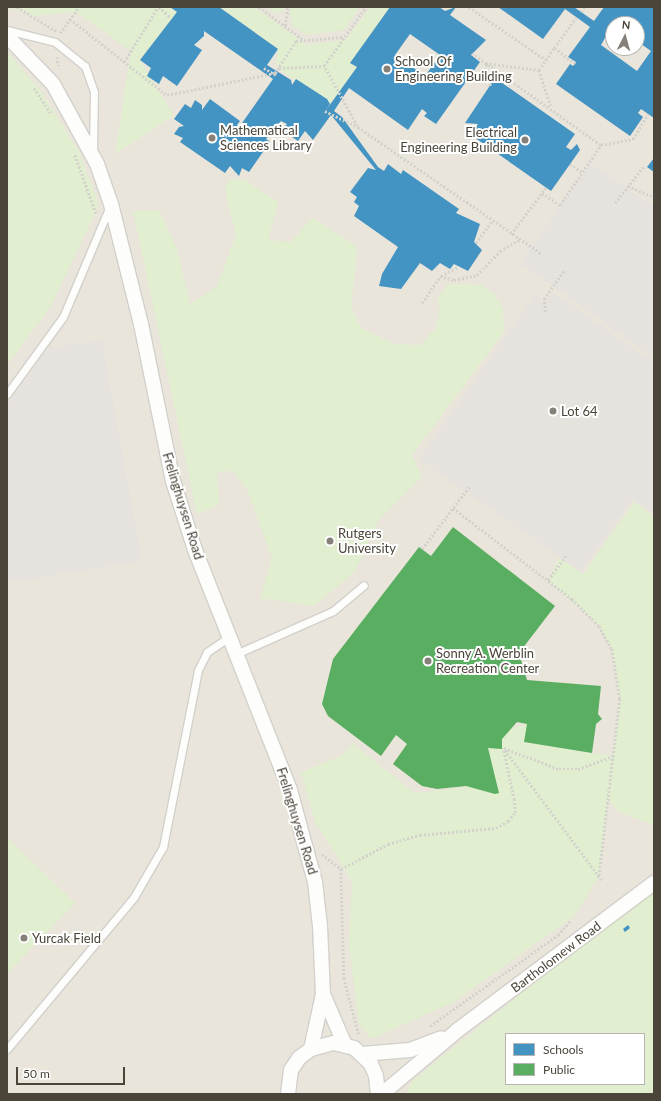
<!DOCTYPE html>
<html>
<head>
<meta charset="utf-8">
<style>
	body { margin:0 }
	#map { position:relative; width:661px; height:1101px; overflow:hidden; background:#f4f2ee; font-family:Lato,sans-serif }
	div>[style] { position:absolute }
	.education>* { inset:0; background:#eae5da }
	.green>* { inset:0; background:#e1eecf }
	.parking>* { inset:0; background:#e6e3df }
	.schools>* { inset:0; background:#4393c3 }
	.public>* { inset:0; background:#5aae61 }
	.path>* { height:2.5px; margin-top:-1.25px; transform-origin:0; background:repeating-linear-gradient(90deg,#d3d2cc 0 2px,transparent 0 4px) }
	.roads { filter:drop-shadow(1px 0 #d2d0cb) drop-shadow(-1px 0 #d2d0cb) drop-shadow(0 1px #d2d0cb) drop-shadow(0 -1px #d2d0cb) }
	.service>* { height:7px; margin:-3.5px; padding:0 3.5px; transform-origin:3.5px; border-radius:3.5px; background:#fdfdfc }
	.minor>* { height:14px; margin:-7px; padding:0 7px; transform-origin:7px; border-radius:7px; background:#fdfdfc }
	.dots>* { width:11px; height:11px; translate:-50% -50%; box-sizing:border-box; border:2px solid #fff; border-radius:50% }
	span { translate:-50% -50%; white-space:nowrap; text-align:center; line-height:1.15; -webkit-text-stroke:4px #fff; paint-order:stroke }
	.poi-label { font-size:13px; color:#4b4439 }
	.left { translate:0 -50%; text-align:left }
	.right { translate:-100% -50%; text-align:right }
	.street-label { font-size:13px; color:#4b4439 }
	.frame { position:absolute; inset:0; border:8px solid #4b4439; pointer-events:none }
	.legend { position:absolute; left:505px; top:1033px; width:140px; height:52px; box-sizing:border-box; background:#fff; border:1px solid #b7b4b0; margin:0; padding:5px 7px; list-style:none; font-size:12px; color:#4b4439 }
	.legend li { display:flex; align-items:center; gap:8px; height:20px }
	.legend b { width:20px; border:1px solid #b7b4b0 }
	.north { position:absolute; left:605px; top:16px; width:40px; height:40px; box-sizing:border-box; background:#fff; border:1px solid #b7b4b0; border-radius:50%; rotate:6deg; font-size:11px; font-weight:700; line-height:16px; text-align:center; color:#4b4439 }
	.north::after { content:''; display:block; margin:auto; width:14px; height:18px; background:#868178; clip-path:polygon(50% 0,100% 100%,50% 72%,0 100%) }
	.scale { position:absolute; left:16px; top:1067px; width:109px; height:18px; box-sizing:border-box; border:2px solid #4b4439; border-top:0; padding-left:5px; font-size:12px; line-height:14px; white-space:nowrap; color:#4b4439; -webkit-text-stroke:3px #fff; paint-order:stroke }
</style>
</head>
<body>
<div id="map">
	<div class="education">
		<div style="clip-path:polygon(evenodd,7px 7px,654px 7px,654px 1094px,7px 1094px,7px 7px,613px 24px,637px 24px,637px 48px,613px 48px,613px 24px,7px 7px,506px 1034px,644px 1034px,644px 1084px,506px 1084px,506px 1034px)"></div>
	</div>
	<div class="green">
		<div style="clip-path:polygon(7px 7px,170px 7px,177px 12px,140px 60px,174px 116px,115px 154px,131px 51px,76px 12px,34px 16px)"></div>
		<div style="clip-path:polygon(219px 7px,254px 7px,307px 45px,345px 40px,371px 7px,390px 7px,351px 62px,357px 67px,330px 104px,282px 71px,276px 64px,278px 49px)"></div>
		<div style="clip-path:polygon(267px 7px,285px 7px,286px 9px,277px 14px)"></div>
		<div style="clip-path:polygon(289px 7px,360px 7px,344px 30px,308px 35px,292px 25px)"></div>
		<div style="clip-path:polygon(7px 52px,40px 90px,78px 150px,99px 205px,51px 306px,7px 365px)"></div>
		<div style="clip-path:polygon(229px 179px,244px 180px,278px 202px,268px 240px,291px 242px,312px 218px,354px 244px,357px 252px,351px 307px,361px 328px,394px 344px,421px 345px,436px 327px,440px 311px,437px 300px,448px 284px,481px 285px,495px 295px,503px 309px,504px 332px,412px 455px,422px 476px,379px 519px,354px 573px,313px 606px,260px 598px,272px 558px,247px 489px,233px 471px,217px 472px,219px 505px,197px 514px,133px 211px,159px 210px,177px 249px,190px 304px,217px 287px,236px 235px,225px 191px)"></div>
		<div style="clip-path:polygon(634px 502px,654px 516px,654px 825px,619px 812px,608px 799px,599px 877px,574px 916px,454px 1002px,371px 1039px,359px 1023px,349px 945px,352px 881px,315px 822px,301px 772px,341px 756px,353px 744px,415px 793px,469px 787px,498px 793px,488px 748px,513px 728px,527px 724px,524px 742px,613px 756px,620px 699px,612px 649px,599px 626px,548px 580px,559px 558px,583px 574px)"></div>
		<div style="clip-path:polygon(7px 838px,75px 903px,7px 974px)"></div>
		<div style="clip-path:polygon(evenodd,654px 887px,654px 1094px,406px 1094px,412px 1081px,654px 887px,506px 1034px,644px 1034px,644px 1084px,506px 1084px,506px 1034px)"></div>
	</div>
	<div class="parking">
		<div style="clip-path:polygon(591px 163px,654px 207px,654px 358px,520px 263px)"></div>
		<div style="clip-path:polygon(553px 292px,654px 363px,654px 513px,633px 499px,581px 572px,419px 459px,535px 294px,545px 302px)"></div>
		<div style="clip-path:polygon(102px 341px,142px 561px,7px 583px,7px 406px,49px 347px)"></div>
	</div>
	<div class="schools">
		<div style="clip-path:polygon(evenodd,170px 7px,219px 7px,278px 49px,267px 65px,291px 80px,292px 85px,296px 79px,327px 99px,330px 104px,324px 113px,357px 67px,350px 63px,390px 7px,439px 7px,445px 11px,456px 7px,450px 15px,486px 40px,471px 55px,480px 62px,436px 124px,424px 116px,427px 113px,422px 109px,408px 130px,349px 88px,334px 111px,342px 117px,378px 167px,384px 171px,388px 164px,401px 174px,403px 170px,459px 209px,456px 213px,480px 224px,474px 242px,482px 250px,468px 271px,454px 264px,450px 269px,440px 263px,432px 271px,420px 263px,401px 289px,379px 286px,382px 274px,398px 247px,354px 216px,359px 206px,354px 202px,357px 197px,350px 192px,368px 168px,376px 170px,331px 115px,313px 140px,305px 131px,298px 141px,282px 130px,287px 124px,281px 121px,266px 139px,270px 142px,249px 172px,242px 168px,239px 176px,230px 166px,225px 173px,180px 142px,183px 138px,174px 134px,179px 127px,184px 126px,174px 119px,185px 104px,191px 108px,195px 100px,202px 105px,202px 110px,210px 99px,240px 121px,237px 125px,243px 129px,242px 123px,273px 79px,204px 31px,204px 36px,194px 45px,202px 50px,177px 86px,163px 76px,159px 84px,147px 76px,151px 68px,140px 60px,177px 12px,170px 7px,410px 34px,440px 55px,425px 76px,395px 55px,410px 34px)"></div>
		<div style="clip-path:polygon(evenodd,498px 7px,574px 7px,594px 21px,604px 7px,654px 7px,654px 118px,641px 109px,638px 113px,643px 117px,630px 136px,556px 84px,570px 64px,573px 66px,576px 62px,568px 57px,590px 27px,565px 9px,543px 39px,498px 7px,613px 24px,637px 24px,637px 41px,651px 51px,637px 71px,601px 45px,613px 24px)"></div>
		<div style="clip-path:polygon(495px 78px,575px 134px,566px 147px,571px 150px,577px 144px,580px 150px,551px 191px,471px 135px,478px 124px,465px 123px)"></div>
		<div style="clip-path:polygon(654px 158px,654px 172px,647px 167px)"></div>
		<div style="clip-path:polygon(628px 925px,630px 928px,625px 932px,623px 929px)"></div>
	</div>
	<div class="public">
		<div style="clip-path:polygon(453px 527px,555px 606px,519px 653px,527px 680px,601px 686px,598px 714px,602px 719px,596px 724px,592px 753px,524px 742px,527px 724px,517px 722px,502px 739px,502px 749px,488px 748px,499px 793px,495px 794px,466px 786px,437px 789px,422px 786px,393px 764px,407px 744px,396px 735px,381px 756px,328px 716px,322px 704px,333px 659px,419px 547px,431px 556px)"></div>
	</div>
	<div class="path">
		<div style="left:17px;top:7px;width:46px;rotate:31.6deg"></div>
		<div style="left:159px;top:7px;width:15px;rotate:42deg"></div>
		<div style="left:259px;top:7px;width:56px;rotate:36.3deg"></div>
		<div style="left:469px;top:7px;width:93px;rotate:34.5deg"></div>
		<div style="left:581px;top:12px;width:6px;rotate:-59deg"></div>
		<div style="left:70px;top:19px;width:123px;rotate:38.1deg"></div>
		<div style="left:167px;top:95px;width:110px;rotate:-11.5deg"></div>
		<div style="left:275px;top:73px;width:38px;rotate:-57deg"></div>
		<div style="left:296px;top:41px;width:47px;rotate:-4.9deg"></div>
		<div style="left:285px;top:26px;width:19px;rotate:-81deg"></div>
		<div style="left:60px;top:33px;width:32px;rotate:-54deg"></div>
		<div style="left:472px;top:53px;width:158px;rotate:35.5deg"></div>
		<div style="left:601px;top:145px;width:33px;rotate:-11deg"></div>
		<div style="left:633px;top:139px;width:29px;rotate:-59deg"></div>
		<div style="left:57px;top:57px;width:9px;rotate:77deg"></div>
		<div style="left:124px;top:62px;width:65px;rotate:-58.3deg"></div>
		<div style="left:575px;top:64px;width:26px;rotate:-143deg"></div>
		<div style="left:554px;top:48px;width:37px;rotate:-54deg"></div>
		<div style="left:264px;top:68px;width:14px;rotate:30deg"></div>
		<div style="left:279px;top:68px;width:45px;rotate:-2.5deg"></div>
		<div style="left:539px;top:70px;width:40px;rotate:72deg"></div>
		<div style="left:539px;top:70px;width:27px;rotate:-56deg"></div>
		<div style="left:490px;top:86px;width:23px;rotate:-100deg"></div>
		<div style="left:486px;top:63px;width:53px;rotate:7.5deg"></div>
		<div style="left:34px;top:88px;width:30px;rotate:56deg"></div>
		<div style="left:325px;top:111px;width:37px;rotate:26deg"></div>
		<div style="left:358px;top:127px;width:224px;rotate:34.6deg"></div>
		<div style="left:357px;top:126px;width:68px;rotate:-118.8deg"></div>
		<div style="left:324px;top:66px;width:72px;rotate:-54.6deg"></div>
		<div style="left:75px;top:155px;width:62px;rotate:70.1deg"></div>
		<div style="left:570px;top:164px;width:14px;rotate:34deg"></div>
		<div style="left:628px;top:186px;width:28px;rotate:23deg"></div>
		<div style="left:546px;top:188px;width:6px;rotate:129deg"></div>
		<div style="left:542px;top:193px;width:22px;rotate:34deg"></div>
		<div style="left:560px;top:205px;width:73px;rotate:-55.7deg"></div>
		<div style="left:615px;top:203px;width:47px;rotate:-51.9deg"></div>
		<div style="left:511px;top:234px;width:51px;rotate:-52.9deg"></div>
		<div style="left:476px;top:243px;width:26px;rotate:-54deg"></div>
		<div style="left:441px;top:276px;width:19px;rotate:-28deg"></div>
		<div style="left:422px;top:303px;width:32px;rotate:-56deg"></div>
		<div style="left:440px;top:276px;width:15px;rotate:16deg"></div>
		<div style="left:454px;top:280px;width:24px;rotate:-12deg"></div>
		<div style="left:477px;top:275px;width:33px;rotate:-46deg"></div>
		<div style="left:500px;top:251px;width:22px;rotate:-30deg"></div>
		<div style="left:545px;top:312px;width:13px;rotate:-94deg"></div>
		<div style="left:544px;top:299px;width:35px;rotate:-55deg"></div>
		<div style="left:453px;top:508px;width:150px;rotate:37.4deg"></div>
		<div style="left:572px;top:599px;width:38px;rotate:45deg"></div>
		<div style="left:599px;top:626px;width:26px;rotate:61deg"></div>
		<div style="left:612px;top:649px;width:51px;rotate:80.9deg"></div>
		<div style="left:620px;top:699px;width:179px;rotate:96.7deg"></div>
		<div style="left:422px;top:549px;width:78px;rotate:-52.8deg"></div>
		<div style="left:548px;top:580px;width:31px;rotate:-54deg"></div>
		<div style="left:504px;top:748px;width:59px;rotate:20.9deg"></div>
		<div style="left:559px;top:769px;width:19px"></div>
		<div style="left:578px;top:769px;width:37px;rotate:-20deg"></div>
		<div style="left:505px;top:750px;width:162px;rotate:53.3deg"></div>
		<div style="left:322px;top:854px;width:24px;rotate:38deg"></div>
		<div style="left:341px;top:869px;width:109px;rotate:88.4deg"></div>
		<div style="left:344px;top:978px;width:59px;rotate:75.3deg"></div>
		<div style="left:341px;top:869px;width:53px;rotate:-28deg"></div>
		<div style="left:388px;top:844px;width:33px;rotate:-16deg"></div>
		<div style="left:420px;top:835px;width:76px;rotate:-5.3deg"></div>
		<div style="left:496px;top:828px;width:14px;rotate:-30deg"></div>
		<div style="left:508px;top:821px;width:11px;rotate:-49deg"></div>
		<div style="left:515px;top:813px;width:13px;rotate:-94deg"></div>
		<div style="left:514px;top:800px;width:53px;rotate:-101.9deg"></div>
		<div style="left:430px;top:1026px;width:157px;rotate:-35.4deg"></div>
		<div style="left:558px;top:935px;width:18px;rotate:-49deg"></div>
	</div>
	<div class="roads">
		<div class="service">
			<div style="left:7px;top:30px;width:49px;rotate:14deg"></div>
			<div style="left:55px;top:42px;width:38px;rotate:39deg"></div>
			<div style="left:85px;top:66px;width:28px;rotate:71deg"></div>
			<div style="left:94px;top:92px;width:59px;rotate:91deg"></div>
			<div style="left:7px;top:394px;width:95px;rotate:-54deg"></div>
			<div style="left:63px;top:317px;width:121px;rotate:-67.1deg"></div>
			<div style="left:236px;top:654px;width:106px;rotate:-23.9deg"></div>
			<div style="left:333px;top:611px;width:40px;rotate:-40deg"></div>
			<div style="left:7px;top:1049px;width:198px;rotate:-50.1deg"></div>
			<div style="left:134px;top:897px;width:58px;rotate:-59.9deg"></div>
			<div style="left:163px;top:847px;width:180px;rotate:-78.8deg"></div>
			<div style="left:198px;top:670px;width:20px;rotate:-63deg"></div>
			<div style="left:207px;top:652px;width:27px;rotate:-34deg"></div>
		</div>
		<div class="minor">
			<div style="left:7px;top:36px;width:66px;rotate:46.2deg"></div>
			<div style="left:53px;top:84px;width:91px;rotate:61.2deg"></div>
			<div style="left:97px;top:164px;width:42px;rotate:70.7deg"></div>
			<div style="left:111px;top:204px;width:124px;rotate:76deg"></div>
			<div style="left:141px;top:324px;width:160px;rotate:78.5deg"></div>
			<div style="left:173px;top:481px;width:72px;rotate:72.3deg"></div>
			<div style="left:195px;top:550px;width:258px;rotate:68.4deg"></div>
			<div style="left:290px;top:790px;width:95px;rotate:74.8deg"></div>
			<div style="left:315px;top:882px;width:44px;rotate:83.5deg"></div>
			<div style="left:320px;top:926px;width:68px;rotate:87.5deg"></div>
			<div style="left:323px;top:994px;width:56px;rotate:102.3deg"></div>
			<div style="left:323px;top:994px;width:56px;rotate:66.7deg"></div>
			<div style="left:362px;top:1054px;width:48px;rotate:-4.8deg"></div>
			<div style="left:410px;top:1050px;width:33px;rotate:-21deg"></div>
			<div style="left:288px;top:1094px;width:24px;rotate:-83deg"></div>
			<div style="left:291px;top:1070px;width:14px;rotate:-56deg"></div>
			<div style="left:299px;top:1058px;width:15px;rotate:-37deg"></div>
			<div style="left:311px;top:1049px;width:24px;rotate:-15deg"></div>
			<div style="left:334px;top:1043px;width:21px;rotate:14deg"></div>
			<div style="left:354px;top:1048px;width:23px;rotate:43deg"></div>
			<div style="left:371px;top:1064px;width:13px;rotate:67deg"></div>
			<div style="left:376px;top:1076px;width:18px;rotate:84deg"></div>
			<div style="left:382px;top:1094px;width:99px;rotate:-40.1deg"></div>
			<div style="left:458px;top:1030px;width:245px;rotate:-36.9deg"></div>
		</div>
	</div>
	<div class="dots">
		<div style="left:387px;top:69px;background:#868178"></div>
		<div style="left:212px;top:138px;background:#868178"></div>
		<div style="left:525px;top:140px;background:#868178"></div>
		<div style="left:553px;top:411px;background:#868178"></div>
		<div style="left:330px;top:541px;background:#868178"></div>
		<div style="left:428px;top:661px;background:#868178"></div>
		<div style="left:24px;top:938px;background:#868178"></div>
	</div>
	<div class="poi-label">
		<span class="left" style="left:395px;top:69px">School Of<br>Engineering Building</span>
		<span class="left" style="left:220px;top:138px">Mathematical<br>Sciences Library</span>
		<span class="right" style="left:517px;top:140px">Electrical<br>Engineering Building</span>
		<span class="left" style="left:561px;top:411px">Lot 64</span>
		<span class="left" style="left:338px;top:541px">Rutgers<br>University</span>
		<span class="left" style="left:436px;top:661px">Sonny A. Werblin<br>Recreation Center</span>
		<span class="left" style="left:32px;top:938px">Yurcak Field</span>
	</div>
	<div class="street-label">
		<span style="left:183px;top:506px;rotate:73deg">Frelinghuysen Road</span>
		<span style="left:297px;top:821px;rotate:73deg">Frelinghuysen Road</span>
		<span style="left:556px;top:957px;rotate:-37deg">Bartholomew Road</span>
	</div>
	<div class="frame"></div>
	<ul class="legend">
	<li><b style="height:11px;background:#4393c3"></b>Schools</li>
	<li><b style="height:11px;background:#5aae61"></b>Public</li>
	</ul>
	<div class="north">N</div>
	<div class="scale">50 m</div>
</div>
</body>
</html>
